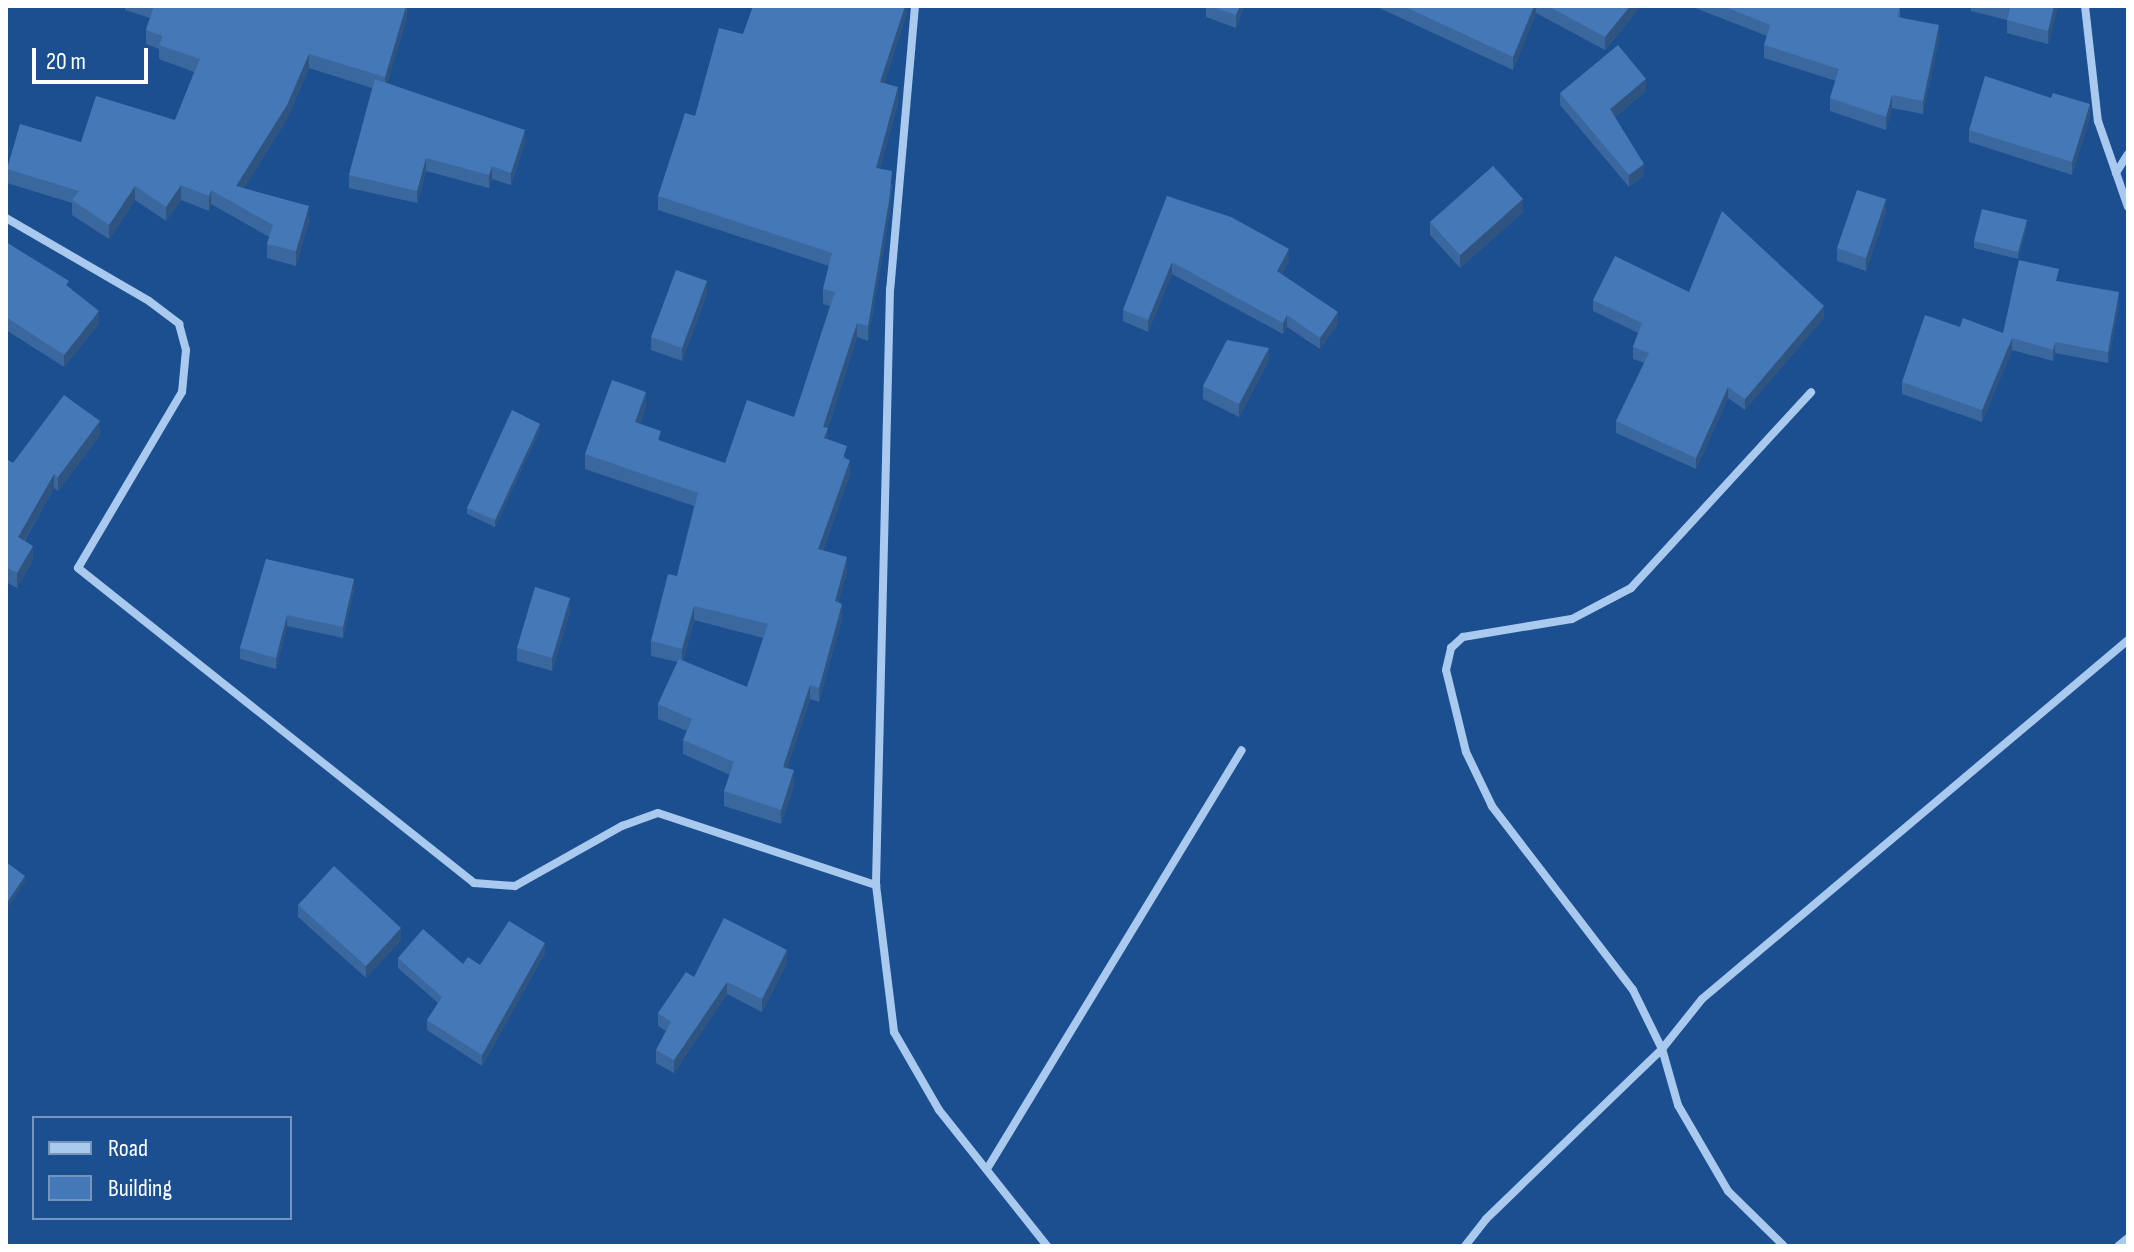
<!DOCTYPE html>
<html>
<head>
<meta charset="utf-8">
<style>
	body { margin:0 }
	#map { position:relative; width:2134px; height:1252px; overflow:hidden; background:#1b4f8f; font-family:"Sofia Sans Condensed",sans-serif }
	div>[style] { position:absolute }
	.minor>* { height:8px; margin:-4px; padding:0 4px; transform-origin:4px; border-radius:4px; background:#a9c9ee }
	.wall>* { inset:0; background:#3a679d }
	.shaded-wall>* { inset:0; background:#305480 }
	.building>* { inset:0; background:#4478b7 }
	span { translate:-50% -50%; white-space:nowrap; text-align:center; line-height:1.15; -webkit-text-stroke:7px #1b4f8f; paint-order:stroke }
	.frame { position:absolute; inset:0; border:8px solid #fff; pointer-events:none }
	.legend { position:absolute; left:32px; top:1116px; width:260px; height:104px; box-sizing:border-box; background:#1b4f8f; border:2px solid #7695bc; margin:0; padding:10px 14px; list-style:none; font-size:24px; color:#fff }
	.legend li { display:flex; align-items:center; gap:16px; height:40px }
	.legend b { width:40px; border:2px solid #7695bc }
	.scale { position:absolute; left:32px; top:48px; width:116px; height:36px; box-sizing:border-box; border:4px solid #fff; border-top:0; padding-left:10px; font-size:24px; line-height:28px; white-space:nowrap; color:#fff; -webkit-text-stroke:6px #1b4f8f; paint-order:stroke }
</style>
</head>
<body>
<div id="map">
	<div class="minor">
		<div style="left:915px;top:6px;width:284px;rotate:95deg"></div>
		<div style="left:890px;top:289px;width:596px;rotate:91.35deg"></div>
		<div style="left:876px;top:885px;width:148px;rotate:83deg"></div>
		<div style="left:894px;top:1032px;width:90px;rotate:60deg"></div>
		<div style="left:939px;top:1110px;width:174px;rotate:51.5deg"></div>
		<div style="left:2085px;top:6px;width:116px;rotate:83.6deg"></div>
		<div style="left:2098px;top:121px;width:91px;rotate:70.8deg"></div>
		<div style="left:2116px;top:173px;width:22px;rotate:-58deg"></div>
		<div style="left:6px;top:218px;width:165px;rotate:30.1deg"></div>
		<div style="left:149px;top:301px;width:38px;rotate:37deg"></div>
		<div style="left:179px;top:324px;width:27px;rotate:75deg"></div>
		<div style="left:186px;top:350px;width:42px;rotate:95.4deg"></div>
		<div style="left:182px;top:392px;width:204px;rotate:120.6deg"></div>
		<div style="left:78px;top:568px;width:506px;rotate:38.5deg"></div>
		<div style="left:474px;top:883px;width:41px;rotate:4.2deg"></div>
		<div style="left:515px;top:886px;width:123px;rotate:-29.3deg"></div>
		<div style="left:622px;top:826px;width:38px;rotate:-20deg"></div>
		<div style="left:658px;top:813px;width:230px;rotate:18.3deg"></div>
		<div style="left:987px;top:1169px;width:490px;rotate:-58.7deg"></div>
		<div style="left:1465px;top:1246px;width:34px;rotate:-52deg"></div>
		<div style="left:1486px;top:1219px;width:245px;rotate:-44deg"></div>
		<div style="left:1662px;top:1049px;width:64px;rotate:-51.3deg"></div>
		<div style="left:1702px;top:999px;width:557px;rotate:-40.12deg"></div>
		<div style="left:1784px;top:1246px;width:78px;rotate:-135.5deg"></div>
		<div style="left:1728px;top:1191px;width:99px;rotate:-120.2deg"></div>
		<div style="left:1678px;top:1105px;width:58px;rotate:-105.9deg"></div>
		<div style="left:1662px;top:1049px;width:66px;rotate:-116.2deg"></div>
		<div style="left:1633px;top:990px;width:232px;rotate:-127.5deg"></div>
		<div style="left:1492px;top:806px;width:60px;rotate:-115.7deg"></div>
		<div style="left:1466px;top:752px;width:84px;rotate:-103.7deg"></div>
		<div style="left:1446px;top:670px;width:23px;rotate:-77deg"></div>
		<div style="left:1451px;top:648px;width:16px;rotate:-43deg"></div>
		<div style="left:1463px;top:637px;width:110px;rotate:-9.4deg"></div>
		<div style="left:1572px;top:619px;width:67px;rotate:-27.7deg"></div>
		<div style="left:1631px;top:588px;width:266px;rotate:-47.4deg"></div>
		<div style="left:2118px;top:1246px;width:13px;rotate:-39deg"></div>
	</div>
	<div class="wall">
		<div style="clip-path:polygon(125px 6px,407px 6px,407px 17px,387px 83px,525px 143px,511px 185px,492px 179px,489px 188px,426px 171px,417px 203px,349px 188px,349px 175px,372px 88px,309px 68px,287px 119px,244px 188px,309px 221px,296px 266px,267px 258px,267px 244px,269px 237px,211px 204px,209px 211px,181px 200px,166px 221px,135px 200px,109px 239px,72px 215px,72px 203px,7px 183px,7px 169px,81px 142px,175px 120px,194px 72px,159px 59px,159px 49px,146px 44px,146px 30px,150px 18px,125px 10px)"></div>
		<div style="clip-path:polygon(evenodd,907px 6px,907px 13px,884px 84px,898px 102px,880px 168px,892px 185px,889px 216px,868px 341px,857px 337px,828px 428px,828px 439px,847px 459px,850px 474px,823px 550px,847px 572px,838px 602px,842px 618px,819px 702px,810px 699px,787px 768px,794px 785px,781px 824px,724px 806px,724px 791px,730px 775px,683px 754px,683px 740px,687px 731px,658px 719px,658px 704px,677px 662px,651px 656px,651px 641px,677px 576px,694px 506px,585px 469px,585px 454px,646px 406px,640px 424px,661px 441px,725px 463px,794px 417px,830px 306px,823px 304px,823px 289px,829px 266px,658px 210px,658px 196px,695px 116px,743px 34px,907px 6px,694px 620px,763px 638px,747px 687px,683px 661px,694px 620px)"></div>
		<div style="clip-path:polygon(1206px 6px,1244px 6px,1236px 28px,1206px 17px)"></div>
		<div style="clip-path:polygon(1375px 6px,1641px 6px,1605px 50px,1536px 13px,1513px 70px)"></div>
		<div style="clip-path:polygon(1690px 6px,1900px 6px,1900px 17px,1939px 38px,1923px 114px,1892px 108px,1886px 130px,1830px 111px,1830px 98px,1836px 81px,1764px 58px,1764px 45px,1767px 36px)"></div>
		<div style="clip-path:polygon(1971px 6px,2058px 6px,2048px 44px,2007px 33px,2007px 20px,1971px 11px)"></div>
		<div style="clip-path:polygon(1646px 91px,1615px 117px,1644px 176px,1629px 187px,1560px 105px,1560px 93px)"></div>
		<div style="clip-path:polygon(2090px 117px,2072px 175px,1969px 142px,1969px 130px)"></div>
		<div style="clip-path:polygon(1167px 196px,1289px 261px,1282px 274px,1338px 324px,1320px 349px,1287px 327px,1283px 334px,1172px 274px,1148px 332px,1123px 321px,1123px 310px)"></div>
		<div style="clip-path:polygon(1523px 212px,1460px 268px,1430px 235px,1430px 222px)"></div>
		<div style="clip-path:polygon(1886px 212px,1866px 271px,1837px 261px,1837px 248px)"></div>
		<div style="clip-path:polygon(2027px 226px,2018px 259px,1974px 248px,1974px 241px)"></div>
		<div style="clip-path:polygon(6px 242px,69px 287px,99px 324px,64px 367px,6px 330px)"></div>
		<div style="clip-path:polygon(2059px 281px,2119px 303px,2108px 363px,2055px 353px,2053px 361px,2012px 350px,1982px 422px,1902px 394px,1902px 382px,1960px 327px,2003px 333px)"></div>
		<div style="clip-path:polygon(1689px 292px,1824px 318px,1745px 410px,1728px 398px,1696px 469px,1616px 433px,1616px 421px,1644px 363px,1633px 359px,1633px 347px,1638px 333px,1593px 311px,1593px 300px)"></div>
		<div style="clip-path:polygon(707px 294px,682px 361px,651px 350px,651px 337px)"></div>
		<div style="clip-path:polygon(1269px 360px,1239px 417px,1203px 399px,1203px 386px)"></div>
		<div style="clip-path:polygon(540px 430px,495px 527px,467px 514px,467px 508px)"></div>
		<div style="clip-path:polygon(100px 435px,58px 491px,54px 488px,25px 540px,33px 560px,17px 588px,6px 582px,6px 459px,13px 463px)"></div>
		<div style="clip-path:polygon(266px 559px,354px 590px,343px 638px,287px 626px,276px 669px,240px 659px,240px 648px)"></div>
		<div style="clip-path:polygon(570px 611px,552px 671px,517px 661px,517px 648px)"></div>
		<div style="clip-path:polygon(298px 905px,401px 940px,366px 978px,298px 917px)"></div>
		<div style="clip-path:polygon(545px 953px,482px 1066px,427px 1030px,427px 1020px,438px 1003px,398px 968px,398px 958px,480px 965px)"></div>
		<div style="clip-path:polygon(787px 963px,762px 1012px,727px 994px,674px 1073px,656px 1063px,656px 1050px,666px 1031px,658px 1026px,658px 1013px,694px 977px)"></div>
	</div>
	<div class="shaded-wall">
		<div style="clip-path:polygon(406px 6px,407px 17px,385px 92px,385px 77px)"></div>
		<div style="clip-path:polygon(905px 6px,907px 6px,907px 13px,880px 97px,880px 82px)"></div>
		<div style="clip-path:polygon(1240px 6px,1244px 6px,1236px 28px,1236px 15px)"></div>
		<div style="clip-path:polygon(1534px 6px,1536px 6px,1536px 13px,1513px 70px,1513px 57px)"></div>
		<div style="clip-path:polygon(1630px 6px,1641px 6px,1605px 50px,1605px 37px)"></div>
		<div style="clip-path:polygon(2054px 6px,2058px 6px,2048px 44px,2048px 31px)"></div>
		<div style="clip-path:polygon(1939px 25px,1939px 38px,1923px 114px,1923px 101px)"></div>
		<div style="clip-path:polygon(309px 54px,309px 68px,287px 119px,236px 201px,236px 186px)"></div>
		<div style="clip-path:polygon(1646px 79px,1646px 91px,1610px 121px,1610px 109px)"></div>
		<div style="clip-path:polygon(898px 87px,898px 102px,876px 182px,876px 168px)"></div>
		<div style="clip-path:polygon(1892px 95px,1892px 108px,1886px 130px,1886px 117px)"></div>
		<div style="clip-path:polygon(2090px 104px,2090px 117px,2072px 175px,2072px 162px)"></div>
		<div style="clip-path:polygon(525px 130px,525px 143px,511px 185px,511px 173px)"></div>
		<div style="clip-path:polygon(426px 158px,426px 171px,417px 203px,417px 191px)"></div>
		<div style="clip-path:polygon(1644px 164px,1644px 176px,1629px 187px,1629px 175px)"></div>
		<div style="clip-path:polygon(492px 166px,492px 179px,489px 188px,489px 175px)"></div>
		<div style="clip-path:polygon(892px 171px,889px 216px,868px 341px,868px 326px)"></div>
		<div style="clip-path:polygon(181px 185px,181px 200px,166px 221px,166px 207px)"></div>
		<div style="clip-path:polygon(135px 186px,135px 200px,109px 239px,109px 225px)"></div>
		<div style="clip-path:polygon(211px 190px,211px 204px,209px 211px,209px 196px)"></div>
		<div style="clip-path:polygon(1523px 199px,1523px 212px,1460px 268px,1460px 255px)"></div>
		<div style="clip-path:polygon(1886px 199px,1886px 212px,1866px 271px,1866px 258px)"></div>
		<div style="clip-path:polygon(309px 206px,309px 221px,296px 266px,296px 251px)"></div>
		<div style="clip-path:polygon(2027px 220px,2027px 226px,2018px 259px,2018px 252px)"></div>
		<div style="clip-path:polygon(1289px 249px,1289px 261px,1277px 283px,1277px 271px)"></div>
		<div style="clip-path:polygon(1172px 262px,1172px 274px,1148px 332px,1148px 320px)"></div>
		<div style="clip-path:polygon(707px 281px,707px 294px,682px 361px,682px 348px)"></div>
		<div style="clip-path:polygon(2119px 292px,2119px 303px,2108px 363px,2108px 352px)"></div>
		<div style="clip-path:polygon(1824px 306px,1824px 318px,1745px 410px,1745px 399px)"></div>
		<div style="clip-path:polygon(99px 311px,99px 324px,64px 367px,64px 355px)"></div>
		<div style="clip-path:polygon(1338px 312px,1338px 324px,1320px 349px,1320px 338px)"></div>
		<div style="clip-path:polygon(1287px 315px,1287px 327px,1283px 334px,1283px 323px)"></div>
		<div style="clip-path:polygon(857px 323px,857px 337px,826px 434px,828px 428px,828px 443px,824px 453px,823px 427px)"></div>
		<div style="clip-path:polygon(2012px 338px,2012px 350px,1982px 422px,1982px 410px)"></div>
		<div style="clip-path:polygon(2055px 342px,2055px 353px,2053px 361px,2053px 350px)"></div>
		<div style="clip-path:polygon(1269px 348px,1269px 360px,1239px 417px,1239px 404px)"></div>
		<div style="clip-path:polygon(1728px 387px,1728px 398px,1696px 469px,1696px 458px)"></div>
		<div style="clip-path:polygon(646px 392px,646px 406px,635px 437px,635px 422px)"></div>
		<div style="clip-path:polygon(100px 421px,100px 435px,58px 491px,58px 477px)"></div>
		<div style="clip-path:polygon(540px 424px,540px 430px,495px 527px,495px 520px)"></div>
		<div style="clip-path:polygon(850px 460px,850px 474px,818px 563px,818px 549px)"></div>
		<div style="clip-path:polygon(54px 474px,54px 488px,18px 551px,18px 537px)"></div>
		<div style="clip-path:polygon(33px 546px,33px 560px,17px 588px,17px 573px)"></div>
		<div style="clip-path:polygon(847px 557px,847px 572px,835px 616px,835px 601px)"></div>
		<div style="clip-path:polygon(354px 579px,354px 590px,343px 638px,343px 627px)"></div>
		<div style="clip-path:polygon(570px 598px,570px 611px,552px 671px,552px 658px)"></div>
		<div style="clip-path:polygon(842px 604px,842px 618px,819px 702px,819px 688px)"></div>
		<div style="clip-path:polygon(694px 606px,694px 620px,682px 664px,682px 649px)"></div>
		<div style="clip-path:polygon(287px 615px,287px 626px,276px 669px,276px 658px)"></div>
		<div style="clip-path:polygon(810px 685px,810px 699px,783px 781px,783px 767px)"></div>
		<div style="clip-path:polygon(794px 770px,794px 785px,781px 824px,781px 810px)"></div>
		<div style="clip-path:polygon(25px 876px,25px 882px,8px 907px,8px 901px)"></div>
		<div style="clip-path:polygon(401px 928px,401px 940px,366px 978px,366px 966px)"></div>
		<div style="clip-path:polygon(545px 943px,545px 953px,482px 1066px,482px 1055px)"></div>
		<div style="clip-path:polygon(787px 950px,787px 963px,762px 1012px,762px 999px)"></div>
		<div style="clip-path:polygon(727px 982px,727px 994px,674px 1073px,674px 1060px)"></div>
	</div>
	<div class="building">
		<div style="clip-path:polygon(154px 6px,406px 6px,385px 77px,309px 54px,287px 105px,236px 186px,309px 206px,296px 251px,267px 244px,273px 225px,211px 190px,209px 196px,181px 185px,166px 207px,135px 186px,109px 225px,72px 200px,79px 191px,7px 169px,20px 124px,81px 142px,96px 96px,175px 120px,200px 59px,159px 45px,163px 36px,146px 30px)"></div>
		<div style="clip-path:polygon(753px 6px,905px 6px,880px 82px,898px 87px,876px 168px,892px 171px,889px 201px,868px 326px,857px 323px,823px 427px,828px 428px,824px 438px,847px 446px,843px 458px,850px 460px,818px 549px,847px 557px,835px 601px,842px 604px,819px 688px,810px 685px,783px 767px,794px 770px,781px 810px,724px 791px,734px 762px,683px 740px,692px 719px,658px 704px,679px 659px,747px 687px,768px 624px,694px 606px,682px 649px,651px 641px,668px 574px,677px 576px,698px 493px,585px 454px,612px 380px,646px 392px,635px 422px,661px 431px,658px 440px,725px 463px,747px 400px,794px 417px,835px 292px,823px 289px,832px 253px,658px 196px,685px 113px,695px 116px,719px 28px,743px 34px)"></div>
		<div style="clip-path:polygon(1211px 6px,1240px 6px,1236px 15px)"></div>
		<div style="clip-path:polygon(1403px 6px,1534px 6px,1513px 57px)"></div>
		<div style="clip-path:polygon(1548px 6px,1630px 6px,1605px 37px)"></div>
		<div style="clip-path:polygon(1723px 6px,1900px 6px,1897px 17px,1939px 25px,1923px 101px,1892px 95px,1886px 117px,1830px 98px,1839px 69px,1764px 45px,1770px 25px)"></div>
		<div style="clip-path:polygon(2004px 6px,2054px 6px,2048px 31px,2007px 20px,2010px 8px)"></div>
		<div style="clip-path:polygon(1618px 45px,1646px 79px,1610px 109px,1644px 164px,1629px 175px,1560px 93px)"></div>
		<div style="clip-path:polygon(1985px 76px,2051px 98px,2053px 93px,2090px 104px,2072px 162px,1969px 130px)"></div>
		<div style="clip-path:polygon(375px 79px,525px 130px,511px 173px,492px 166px,489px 175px,426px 158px,417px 191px,349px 175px)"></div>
		<div style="clip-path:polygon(1493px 166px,1523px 199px,1460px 255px,1430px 222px)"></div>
		<div style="clip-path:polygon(1857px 190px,1886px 199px,1866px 258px,1837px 248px)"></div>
		<div style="clip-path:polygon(1167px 196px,1231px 217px,1289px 249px,1277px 271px,1338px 312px,1320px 338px,1287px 315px,1283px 323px,1172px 262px,1148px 320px,1123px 310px)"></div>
		<div style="clip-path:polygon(1982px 209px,2027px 220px,2018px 252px,1974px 241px)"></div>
		<div style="clip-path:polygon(1722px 211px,1824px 306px,1745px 399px,1728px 387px,1696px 458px,1616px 421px,1649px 353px,1633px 347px,1642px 323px,1593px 300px,1615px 256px,1689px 292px)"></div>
		<div style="clip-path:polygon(6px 242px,69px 281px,66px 285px,99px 311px,64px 355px,6px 317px)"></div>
		<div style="clip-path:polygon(2019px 260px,2059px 269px,2056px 281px,2119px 292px,2108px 352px,2055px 342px,2053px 350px,2012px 338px,1982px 410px,1902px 382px,1925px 315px,1960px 327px,1963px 318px,2003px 333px)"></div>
		<div style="clip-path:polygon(676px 270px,707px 281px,682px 348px,651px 337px)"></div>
		<div style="clip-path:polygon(1227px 340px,1269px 348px,1239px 404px,1203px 386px)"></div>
		<div style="clip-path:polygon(64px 395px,100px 421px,58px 477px,54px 474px,18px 537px,33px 546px,17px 573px,6px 567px,6px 459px,13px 463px)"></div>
		<div style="clip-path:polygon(512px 410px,540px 424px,495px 520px,467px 508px)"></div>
		<div style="clip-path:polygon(266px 559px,354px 579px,343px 627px,287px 615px,276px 658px,240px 648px)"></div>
		<div style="clip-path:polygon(535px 587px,570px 598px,552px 658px,517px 648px)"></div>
		<div style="clip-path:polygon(6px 862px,25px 876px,8px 901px,6px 899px)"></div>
		<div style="clip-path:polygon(334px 866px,401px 928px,366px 966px,298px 905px)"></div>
		<div style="clip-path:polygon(724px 918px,787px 950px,762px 999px,727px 982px,674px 1060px,656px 1050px,671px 1022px,658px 1013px,686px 972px,694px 977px)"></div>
		<div style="clip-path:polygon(509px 921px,545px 943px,482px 1055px,427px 1020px,442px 997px,398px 958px,423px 929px,463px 964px,468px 957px,480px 965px)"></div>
	</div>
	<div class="frame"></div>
	<ul class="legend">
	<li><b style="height:10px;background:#a9c9ee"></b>Road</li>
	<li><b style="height:22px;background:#4478b7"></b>Building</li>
	</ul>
	<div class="scale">20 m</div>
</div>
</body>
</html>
